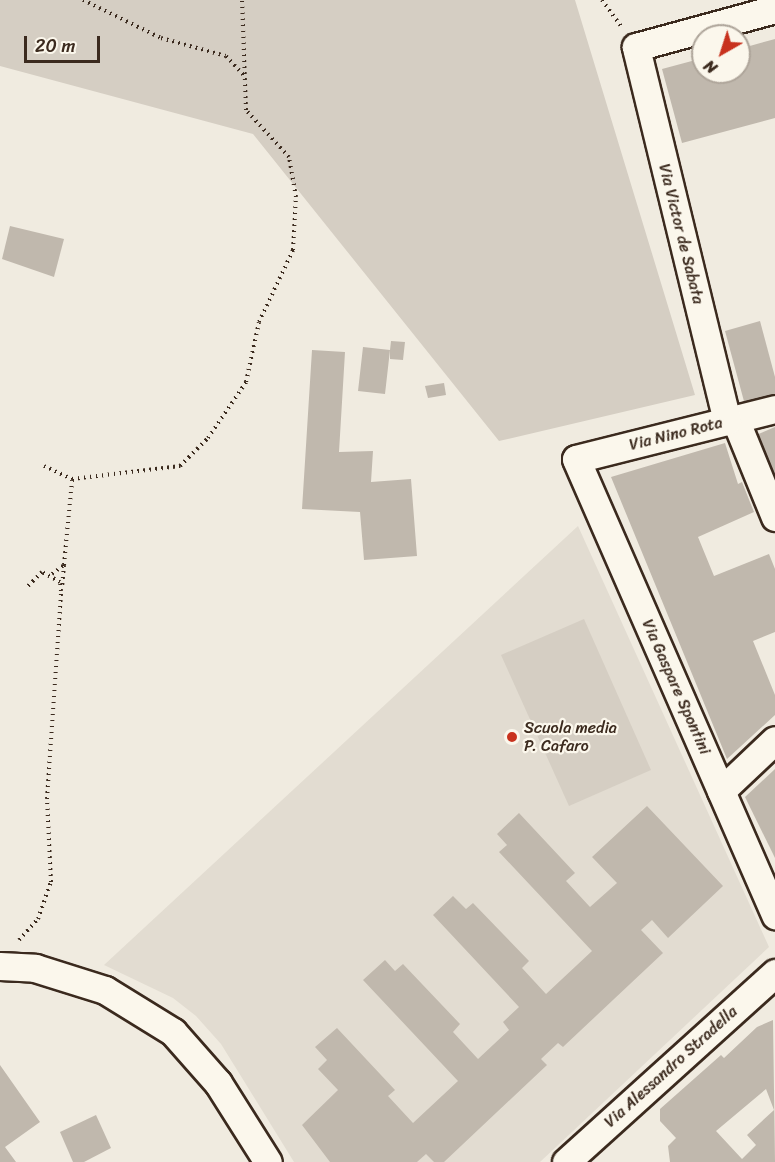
<!DOCTYPE html>
<html>
<head>
<meta charset="utf-8">
<style>
	body { margin:0 }
	#map { position:relative; width:775px; height:1162px; overflow:hidden; background:#f0ebe0; font-family:Sriracha,sans-serif }
	div>[style] { position:absolute }
	.built>* { inset:0; background:#e2dcd1 }
	.green>* { inset:0; background:#d5cec3 }
	.building>* { inset:0; background:#c0b8ad }
	.path>* { height:4px; margin-top:-2px; transform-origin:0; background:repeating-linear-gradient(90deg,#3b2a1e 0 1.5px,transparent 0 6px) }
	.roads { filter:drop-shadow(2px 0 #3b2a1e) drop-shadow(-2px 0 #3b2a1e) drop-shadow(0 2px #3b2a1e) drop-shadow(0 -2px #3b2a1e) }
	.minor>* { height:27px; margin:-13.5px; padding:0 13.5px; transform-origin:13.5px; border-radius:13.5px; background:#fbf7ec }
	.dots>* { width:16px; height:16px; translate:-50% -50%; box-sizing:border-box; border:3px solid #fbf7ec; border-radius:50% }
	span { translate:-50% -50%; white-space:nowrap; text-align:center; line-height:1.15; -webkit-text-stroke:4.5px #fbf7ec; paint-order:stroke }
	.street-label { font-size:16px; color:#3b2a1e }
	.poi-label { font-size:16px; color:#3b2a1e }
	.left { translate:0 -50%; text-align:left }
	.north { position:absolute; left:691px; top:24px; width:60px; height:60px; box-sizing:border-box; background:#fbf7ec; border:2px solid #aea59a; border-radius:50%; rotate:219deg; font-size:16px; font-weight:700; line-height:24px; text-align:center; color:#3b2a1e }
	.north::after { content:''; display:block; margin:auto; width:21px; height:27px; background:#c8321e; clip-path:polygon(50% 0,100% 100%,50% 72%,0 100%) }
	.scale { position:absolute; left:24px; top:36px; width:76px; height:27px; box-sizing:border-box; border:3px solid #3b2a1e; border-top:0; padding-left:8px; font-size:18px; line-height:21px; white-space:nowrap; color:#3b2a1e; -webkit-text-stroke:4px #fbf7ec; paint-order:stroke }
</style>
</head>
<body>
<div id="map">
	<div class="built">
		<div style="clip-path:polygon(578px 526px,769px 947px,540px 1162px,294px 1162px,221px 1044px,196px 1016px,173px 998px,104px 965px)"></div>
	</div>
	<div class="green">
		<div style="clip-path:polygon(0 0,575px 0,695px 395px,499px 441px,253px 134px,0 66px)"></div>
		<div style="clip-path:polygon(584px 619px,651px 770px,569px 806px,501px 655px)"></div>
	</div>
	<div class="building">
		<div style="clip-path:polygon(775px 39px,775px 118px,682px 143px,662px 69px,703px 58px,703px 72px,739px 72px,739px 49px)"></div>
		<div style="clip-path:polygon(10px 226px,64px 239px,54px 277px,2px 259px)"></div>
		<div style="clip-path:polygon(760px 321px,775px 377px,775px 396px,745px 405px,725px 331px)"></div>
		<div style="clip-path:polygon(391px 341px,405px 342px,403px 360px,390px 359px,390px 350px,385px 394px,358px 391px,363px 347px,390px 350px)"></div>
		<div style="clip-path:polygon(312px 350px,345px 352px,339px 452px,373px 451px,371px 482px,411px 479px,417px 556px,364px 560px,360px 512px,302px 509px)"></div>
		<div style="clip-path:polygon(444px 383px,446px 395px,428px 398px,425px 386px)"></div>
		<div style="clip-path:polygon(775px 427px,775px 478px,756px 435px)"></div>
		<div style="clip-path:polygon(725px 443px,738px 484px,742px 482px,754px 512px,698px 537px,714px 576px,769px 554px,775px 569px,775px 632px,753px 641px,775px 695px,775px 715px,727px 759px,611px 477px)"></div>
		<div style="clip-path:polygon(775px 769px,775px 858px,745px 797px)"></div>
		<div style="clip-path:polygon(647px 806px,723px 886px,668px 938px,652px 920px,641px 930px,663px 953px,563px 1047px,558px 1043px,541px 1059px,547px 1065px,444px 1162px,434px 1162px,426px 1154px,417px 1162px,330px 1162px,302px 1125px,338px 1090px,318px 1069px,327px 1060px,315px 1047px,337px 1028px,395px 1090px,388px 1096px,413px 1123px,458px 1081px,363px 980px,385px 960px,395px 971px,403px 964px,460px 1024px,453px 1032px,478px 1059px,509px 1030px,503px 1022px,519px 1007px,433px 915px,453px 896px,466px 909px,473px 903px,529px 961px,522px 968px,546px 994px,592px 951px,499px 852px,507px 845px,497px 834px,519px 813px,575px 873px,566px 881px,590px 907px,617px 883px,592px 857px)"></div>
		<div style="clip-path:polygon(evenodd,773px 1020px,775px 1162px,670px 1162px,668px 1146px,676px 1138px,660px 1121px,660px 1109px,721px 1055px,724px 1058px,757px 1027px,773px 1020px,766px 1089px,774px 1110px,747px 1135px,756px 1145px,742px 1159px,716px 1131px,766px 1089px)"></div>
		<div style="clip-path:polygon(0 1065px,40px 1122px,5px 1147px,16px 1162px,0 1162px)"></div>
		<div style="clip-path:polygon(96px 1115px,111px 1148px,84px 1162px,73px 1162px,60px 1132px)"></div>
	</div>
	<div class="path">
		<div style="left:83px;top:0;width:87px;rotate:26deg"></div>
		<div style="left:161px;top:38px;width:67px;rotate:15.5deg"></div>
		<div style="left:226px;top:56px;width:26px;rotate:47deg"></div>
		<div style="left:602px;top:0;width:32px;rotate:54deg"></div>
		<div style="left:44px;top:466px;width:31px;rotate:25deg"></div>
		<div style="left:72px;top:479px;width:109px;rotate:-6.9deg"></div>
		<div style="left:180px;top:466px;width:40px;rotate:-45deg"></div>
		<div style="left:208px;top:438px;width:68px;rotate:-55.8deg"></div>
		<div style="left:246px;top:382px;width:61px;rotate:-77.8deg"></div>
		<div style="left:259px;top:322px;width:80px;rotate:-64.7deg"></div>
		<div style="left:293px;top:250px;width:53px;rotate:-86.8deg"></div>
		<div style="left:296px;top:197px;width:41px;rotate:-99.9deg"></div>
		<div style="left:289px;top:157px;width:64px;rotate:-132.5deg"></div>
		<div style="left:246px;top:110px;width:110px;rotate:-92.1deg"></div>
		<div style="left:64px;top:565px;width:85px;rotate:-84.6deg"></div>
		<div style="left:52px;top:574px;width:15px;rotate:-37deg"></div>
		<div style="left:64px;top:565px;width:21px;rotate:95deg"></div>
		<div style="left:19px;top:940px;width:28px;rotate:-48deg"></div>
		<div style="left:38px;top:919px;width:39px;rotate:-71deg"></div>
		<div style="left:51px;top:882px;width:83px;rotate:-92.8deg"></div>
		<div style="left:47px;top:799px;width:208px;rotate:-86.1deg"></div>
		<div style="left:61px;top:591px;width:9px;rotate:-96deg"></div>
		<div style="left:60px;top:582px;width:21px;rotate:-151deg"></div>
		<div style="left:42px;top:572px;width:21px;rotate:135deg"></div>
	</div>
	<div class="roads">
		<div class="minor">
			<div style="left:775px;top:409px;width:205px;rotate:165.9deg"></div>
			<div style="left:576px;top:459px;width:498px;rotate:66.4deg"></div>
			<div style="left:735px;top:419px;width:106px;rotate:67.8deg"></div>
			<div style="left:727px;top:421px;width:385px;rotate:-103.7deg"></div>
			<div style="left:636px;top:47px;width:144px;rotate:-15.3deg"></div>
			<div style="left:721px;top:791px;width:74px;rotate:-43.4deg"></div>
			<div style="left:0;top:966px;width:35px;rotate:3deg"></div>
			<div style="left:35px;top:968px;width:73px;rotate:17.4deg"></div>
			<div style="left:105px;top:990px;width:80px;rotate:31.7deg"></div>
			<div style="left:173px;top:1032px;width:68px;rotate:48.6deg"></div>
			<div style="left:218px;top:1083px;width:93px;rotate:57.7deg"></div>
			<div style="left:566px;top:1162px;width:282px;rotate:-42.1deg"></div>
		</div>
	</div>
	<div class="dots">
		<div style="left:512px;top:737px;background:#c8321e"></div>
	</div>
	<div class="street-label">
		<span style="left:681px;top:234px;rotate:76deg">Via Victor de Sabata</span>
		<span style="left:676px;top:434px;rotate:-14deg">Via Nino Rota</span>
		<span style="left:676px;top:687px;rotate:66deg">Via Gaspare Spontini</span>
		<span style="left:671px;top:1067px;rotate:-42deg">Via Alessandro Stradella</span>
	</div>
	<div class="poi-label">
		<span class="left" style="left:524px;top:737px">Scuola media<br>P. Cafaro</span>
	</div>
	<div class="north">N</div>
	<div class="scale">20 m</div>
</div>
</body>
</html>
